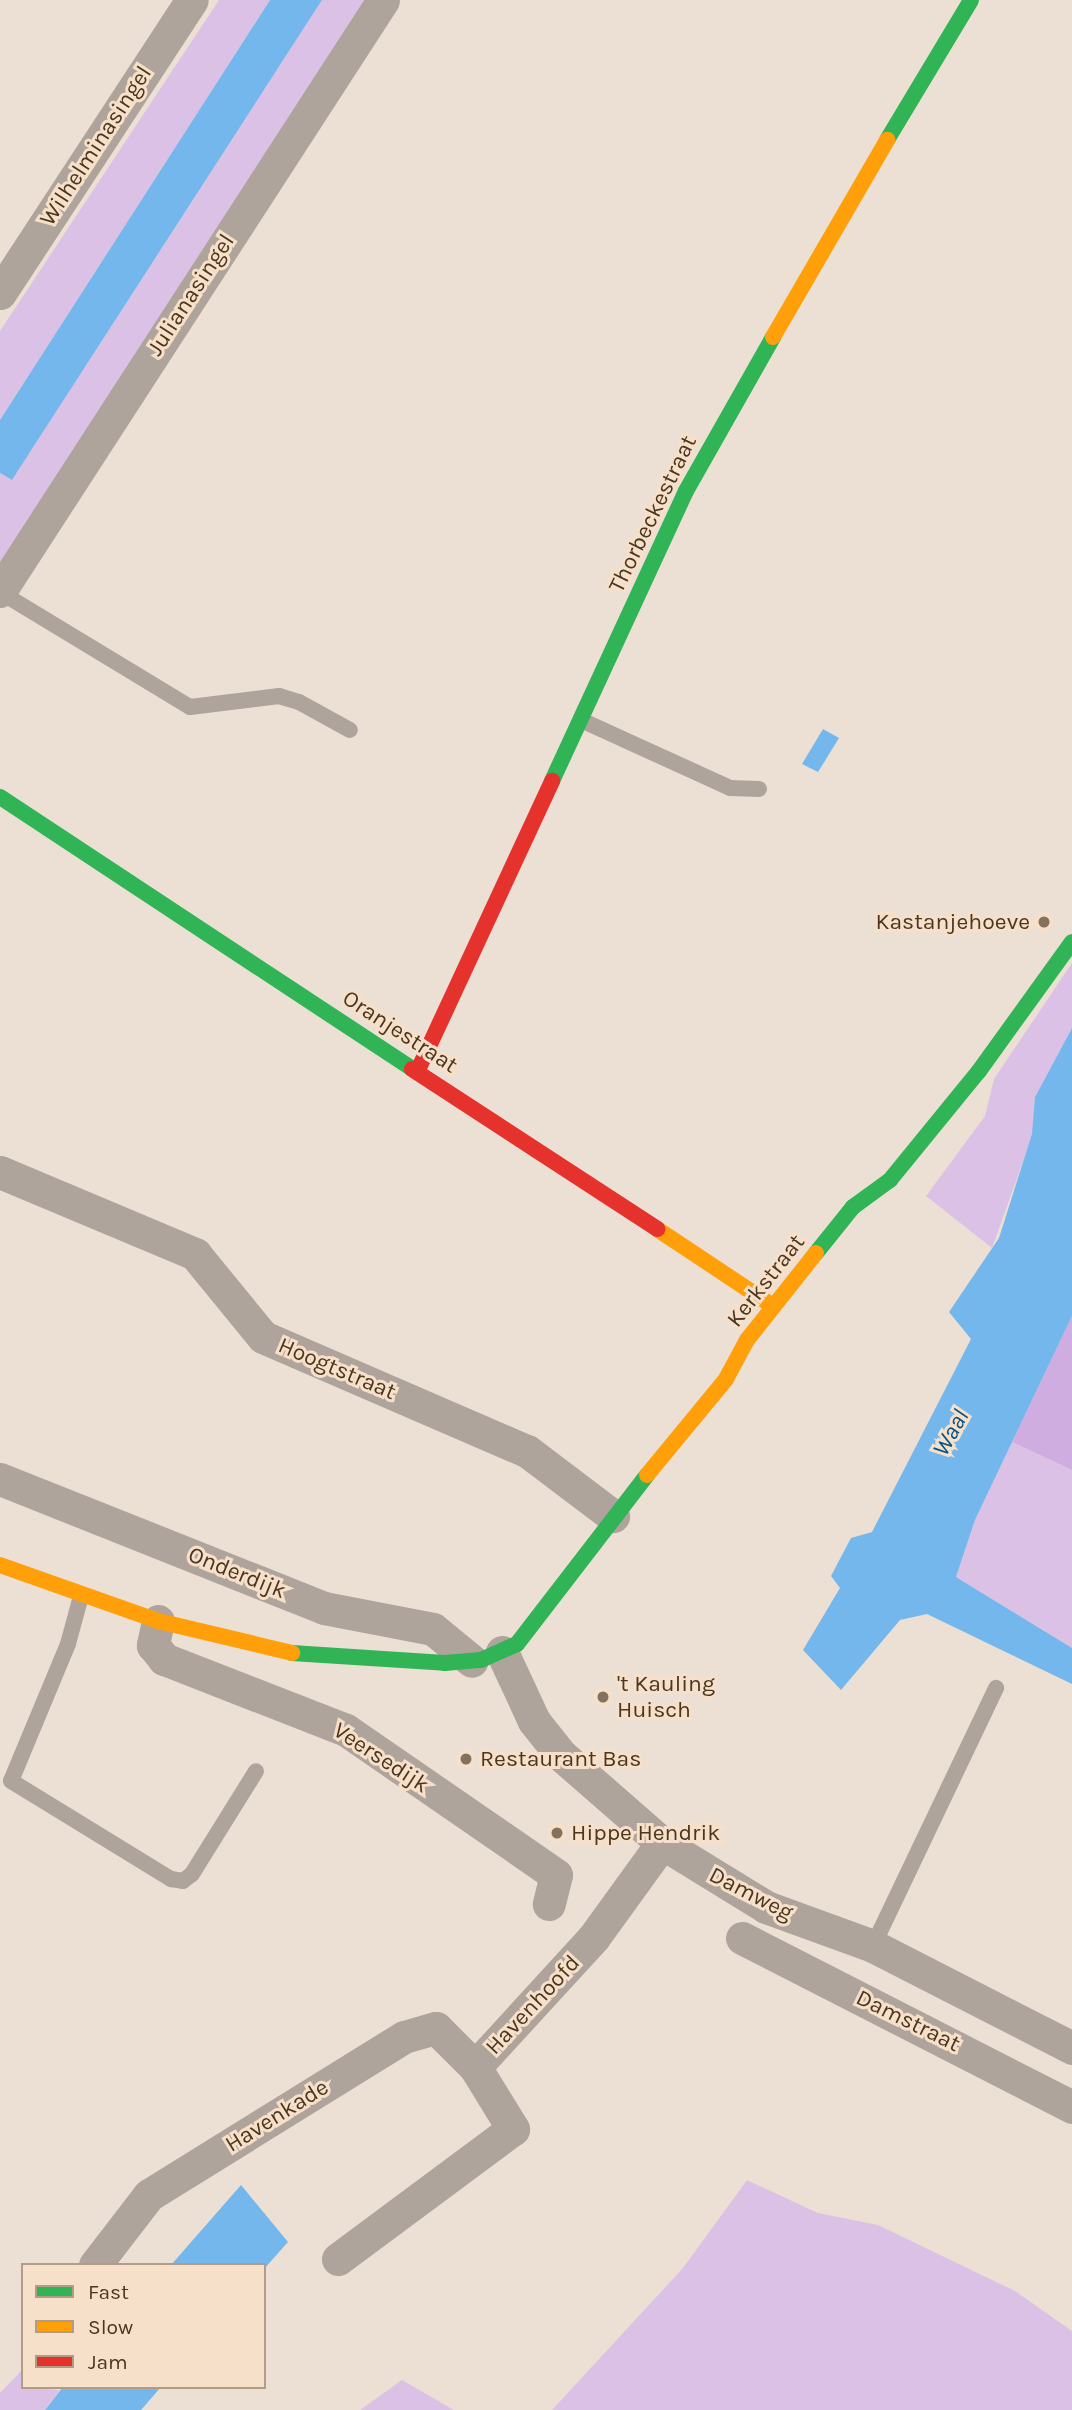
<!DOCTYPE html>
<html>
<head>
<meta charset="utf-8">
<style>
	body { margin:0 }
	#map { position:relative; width:1072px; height:2410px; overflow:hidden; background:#ece0d4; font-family:Karla,sans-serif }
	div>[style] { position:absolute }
	.green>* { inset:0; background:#dcc1e7 }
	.forest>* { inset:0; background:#cfade0 }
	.water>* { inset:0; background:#74b7ed }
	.lane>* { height:16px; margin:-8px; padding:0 8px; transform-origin:8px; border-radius:8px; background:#afa49c }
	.street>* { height:33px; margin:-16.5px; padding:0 16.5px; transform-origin:16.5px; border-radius:16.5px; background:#afa49c }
	.fast>* { height:16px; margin:-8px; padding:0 8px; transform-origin:8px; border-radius:8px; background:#30b455 }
	.slow>* { height:16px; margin:-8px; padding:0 8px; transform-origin:8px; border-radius:8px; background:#ff9f0a }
	.jam>* { height:16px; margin:-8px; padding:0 8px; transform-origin:8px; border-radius:8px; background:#e5322d }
	.dots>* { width:19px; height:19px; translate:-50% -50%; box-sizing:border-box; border:4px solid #f7e0ca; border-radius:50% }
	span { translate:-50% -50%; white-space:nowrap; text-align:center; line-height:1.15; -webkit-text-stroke:6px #f7e0ca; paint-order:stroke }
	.street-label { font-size:23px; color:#4c361e }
	.poi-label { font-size:23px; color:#4c361e }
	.right { translate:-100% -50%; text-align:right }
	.left { translate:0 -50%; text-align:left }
	.water-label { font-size:24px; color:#065387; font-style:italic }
	.legend { position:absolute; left:21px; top:2263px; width:245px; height:126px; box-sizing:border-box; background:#f7e0ca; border:2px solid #b39c85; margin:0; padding:9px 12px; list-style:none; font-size:21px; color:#4c361e }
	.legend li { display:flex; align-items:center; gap:14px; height:35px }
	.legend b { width:35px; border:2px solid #b39c85 }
</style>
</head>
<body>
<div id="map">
	<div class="green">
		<div style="clip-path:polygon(219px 0,270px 0,0 420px,0 331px)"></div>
		<div style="clip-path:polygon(322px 0,367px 0,0 565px,0 473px,12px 480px)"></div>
		<div style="clip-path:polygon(1072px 963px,1072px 1028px,1035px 1097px,1033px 1134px,992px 1248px,926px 1196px,985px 1116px,994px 1079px)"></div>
		<div style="clip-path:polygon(1012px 1442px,1072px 1470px,1072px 1648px,956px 1577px,975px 1520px)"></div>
		<div style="clip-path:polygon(747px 2180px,818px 2213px,878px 2225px,1015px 2291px,1072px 2331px,1072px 2410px,552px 2410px,683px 2268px)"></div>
		<div style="clip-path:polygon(23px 2369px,23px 2387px,60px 2390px,45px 2410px,0 2410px,0 2393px)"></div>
		<div style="clip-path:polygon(402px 2380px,454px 2410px,360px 2410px)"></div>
	</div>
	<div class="forest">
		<div style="clip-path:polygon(1072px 1316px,1072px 1470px,1012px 1442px)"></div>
	</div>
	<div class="water">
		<div style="clip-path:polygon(270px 0,322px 0,12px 480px,0 473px,0 420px)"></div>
		<div style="clip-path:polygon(823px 729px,839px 738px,818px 772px,802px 764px)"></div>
		<div style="clip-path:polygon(1072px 1028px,1072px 1316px,975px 1520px,956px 1577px,1072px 1648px,1072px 1684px,927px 1614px,900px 1620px,841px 1690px,803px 1650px,840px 1588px,831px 1576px,851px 1538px,872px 1532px,971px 1339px,949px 1312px,999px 1238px,1032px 1134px,1035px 1097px)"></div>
		<div style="clip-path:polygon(241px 2185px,288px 2242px,264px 2269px,264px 2265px,171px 2265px)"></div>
		<div style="clip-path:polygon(63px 2387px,161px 2387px,141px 2410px,45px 2410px)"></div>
	</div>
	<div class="lane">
		<div style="left:0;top:592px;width:222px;rotate:31.2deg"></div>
		<div style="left:190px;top:707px;width:90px;rotate:-7deg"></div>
		<div style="left:279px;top:696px;width:21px;rotate:17deg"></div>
		<div style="left:299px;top:702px;width:58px;rotate:28.8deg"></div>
		<div style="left:581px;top:720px;width:164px;rotate:24.5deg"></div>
		<div style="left:730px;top:788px;width:29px;rotate:2deg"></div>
		<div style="left:81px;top:1596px;width:50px;rotate:105.2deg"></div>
		<div style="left:68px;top:1644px;width:148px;rotate:112.6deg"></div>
		<div style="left:11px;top:1781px;width:188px;rotate:31.5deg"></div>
		<div style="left:171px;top:1879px;width:12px;rotate:9deg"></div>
		<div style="left:183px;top:1881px;width:11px;rotate:-38deg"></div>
		<div style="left:192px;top:1874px;width:121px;rotate:-58.1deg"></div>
		<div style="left:873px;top:1946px;width:286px;rotate:-64.5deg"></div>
	</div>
	<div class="street">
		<div style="left:0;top:293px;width:350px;rotate:-56.8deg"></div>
		<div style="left:0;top:591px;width:704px;rotate:-57.05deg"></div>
		<div style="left:0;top:1172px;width:212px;rotate:22.8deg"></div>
		<div style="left:195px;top:1254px;width:107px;rotate:50.7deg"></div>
		<div style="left:263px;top:1337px;width:288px;rotate:23.4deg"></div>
		<div style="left:527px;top:1451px;width:108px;rotate:37.1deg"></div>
		<div style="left:0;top:1479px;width:349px;rotate:21.7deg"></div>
		<div style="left:324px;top:1608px;width:111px;rotate:10.9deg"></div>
		<div style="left:433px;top:1629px;width:50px;rotate:39.4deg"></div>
		<div style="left:158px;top:1621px;width:25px;rotate:102deg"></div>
		<div style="left:153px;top:1645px;width:18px;rotate:52deg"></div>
		<div style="left:164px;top:1659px;width:195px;rotate:21.3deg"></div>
		<div style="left:346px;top:1730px;width:255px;rotate:34.6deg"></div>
		<div style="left:556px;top:1875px;width:30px;rotate:104deg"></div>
		<div style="left:502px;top:1652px;width:76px;rotate:65.1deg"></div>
		<div style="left:534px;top:1721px;width:43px;rotate:51.5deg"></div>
		<div style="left:561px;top:1755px;width:134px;rotate:41.1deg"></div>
		<div style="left:662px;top:1843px;width:122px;rotate:31.6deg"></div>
		<div style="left:766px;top:1907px;width:114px;rotate:20deg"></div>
		<div style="left:873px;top:1946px;width:224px;rotate:27.1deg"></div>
		<div style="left:742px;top:1938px;width:371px;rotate:27.1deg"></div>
		<div style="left:475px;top:2067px;width:176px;rotate:-47.5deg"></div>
		<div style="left:594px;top:1937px;width:116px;rotate:-54.1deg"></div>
		<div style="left:95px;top:2265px;width:88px;rotate:-52.4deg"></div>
		<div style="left:149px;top:2195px;width:300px;rotate:-31.8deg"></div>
		<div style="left:404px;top:2037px;width:33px;rotate:-16deg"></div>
		<div style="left:436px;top:2028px;width:55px;rotate:45deg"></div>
		<div style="left:475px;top:2067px;width:73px;rotate:58.5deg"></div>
		<div style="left:513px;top:2129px;width:218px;rotate:143.4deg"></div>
	</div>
	<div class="fast">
		<div style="left:887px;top:140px;width:163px;rotate:-59deg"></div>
		<div style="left:552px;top:781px;width:319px;rotate:-65.2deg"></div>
		<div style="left:686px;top:491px;width:177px;rotate:-60.5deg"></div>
		<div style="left:0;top:797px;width:494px;rotate:33.4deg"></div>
		<div style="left:816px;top:1253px;width:59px;rotate:-51.2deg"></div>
		<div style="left:853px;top:1207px;width:46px;rotate:-36.1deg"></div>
		<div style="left:890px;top:1180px;width:141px;rotate:-50.8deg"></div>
		<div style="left:979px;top:1071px;width:159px;rotate:-54.2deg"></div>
		<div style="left:292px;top:1653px;width:153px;rotate:3.7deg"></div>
		<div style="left:445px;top:1663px;width:36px;rotate:-5deg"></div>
		<div style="left:481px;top:1660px;width:39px;rotate:-24deg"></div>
		<div style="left:517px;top:1644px;width:213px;rotate:-52.4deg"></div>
	</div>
	<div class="slow">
		<div style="left:773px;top:337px;width:228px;rotate:-59.9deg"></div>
		<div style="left:657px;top:1229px;width:139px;rotate:33.6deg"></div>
		<div style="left:647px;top:1475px;width:124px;rotate:-50.5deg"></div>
		<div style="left:726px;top:1379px;width:44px;rotate:-61.7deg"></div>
		<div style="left:747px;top:1340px;width:111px;rotate:-51.6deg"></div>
		<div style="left:0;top:1565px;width:168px;rotate:19.5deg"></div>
		<div style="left:158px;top:1621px;width:138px;rotate:13.4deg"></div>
	</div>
	<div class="jam">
		<div style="left:412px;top:1069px;width:293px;rotate:33.1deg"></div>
		<div style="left:418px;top:1070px;width:319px;rotate:-65.1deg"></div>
	</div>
	<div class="dots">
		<div style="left:1044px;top:922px;background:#84725e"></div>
		<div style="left:603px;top:1697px;background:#84725e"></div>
		<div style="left:466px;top:1759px;background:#84725e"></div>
		<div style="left:557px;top:1833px;background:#84725e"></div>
	</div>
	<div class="street-label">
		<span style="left:96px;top:146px;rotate:-57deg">Wilhelminasingel</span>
		<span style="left:191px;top:295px;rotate:-57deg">Julianasingel</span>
		<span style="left:653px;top:514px;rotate:-64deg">Thorbeckestraat</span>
		<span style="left:400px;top:1032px;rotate:33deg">Oranjestraat</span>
		<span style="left:766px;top:1281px;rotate:-52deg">Kerkstraat</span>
		<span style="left:337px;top:1369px;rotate:23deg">Hoogtstraat</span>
		<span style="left:237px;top:1573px;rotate:22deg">Onderdijk</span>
		<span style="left:381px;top:1758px;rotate:33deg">Veersedijk</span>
		<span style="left:751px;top:1894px;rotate:27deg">Damweg</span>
		<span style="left:533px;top:2005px;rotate:-47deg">Havenhoofd</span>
		<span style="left:908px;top:2021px;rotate:26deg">Damstraat</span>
		<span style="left:277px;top:2116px;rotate:-32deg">Havenkade</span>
	</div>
	<div class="poi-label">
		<span class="right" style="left:1030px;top:922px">Kastanjehoeve</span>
		<span class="left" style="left:617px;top:1697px">'t Kauling<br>Huisch</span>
		<span class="left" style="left:480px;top:1759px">Restaurant Bas</span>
		<span class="left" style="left:571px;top:1833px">Hippe Hendrik</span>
	</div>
	<div class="water-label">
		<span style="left:951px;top:1433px;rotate:-61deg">Waal</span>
	</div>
	<ul class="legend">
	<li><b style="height:9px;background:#30b455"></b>Fast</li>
	<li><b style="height:9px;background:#ff9f0a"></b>Slow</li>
	<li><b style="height:9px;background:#e5322d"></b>Jam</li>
	</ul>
</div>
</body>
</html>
